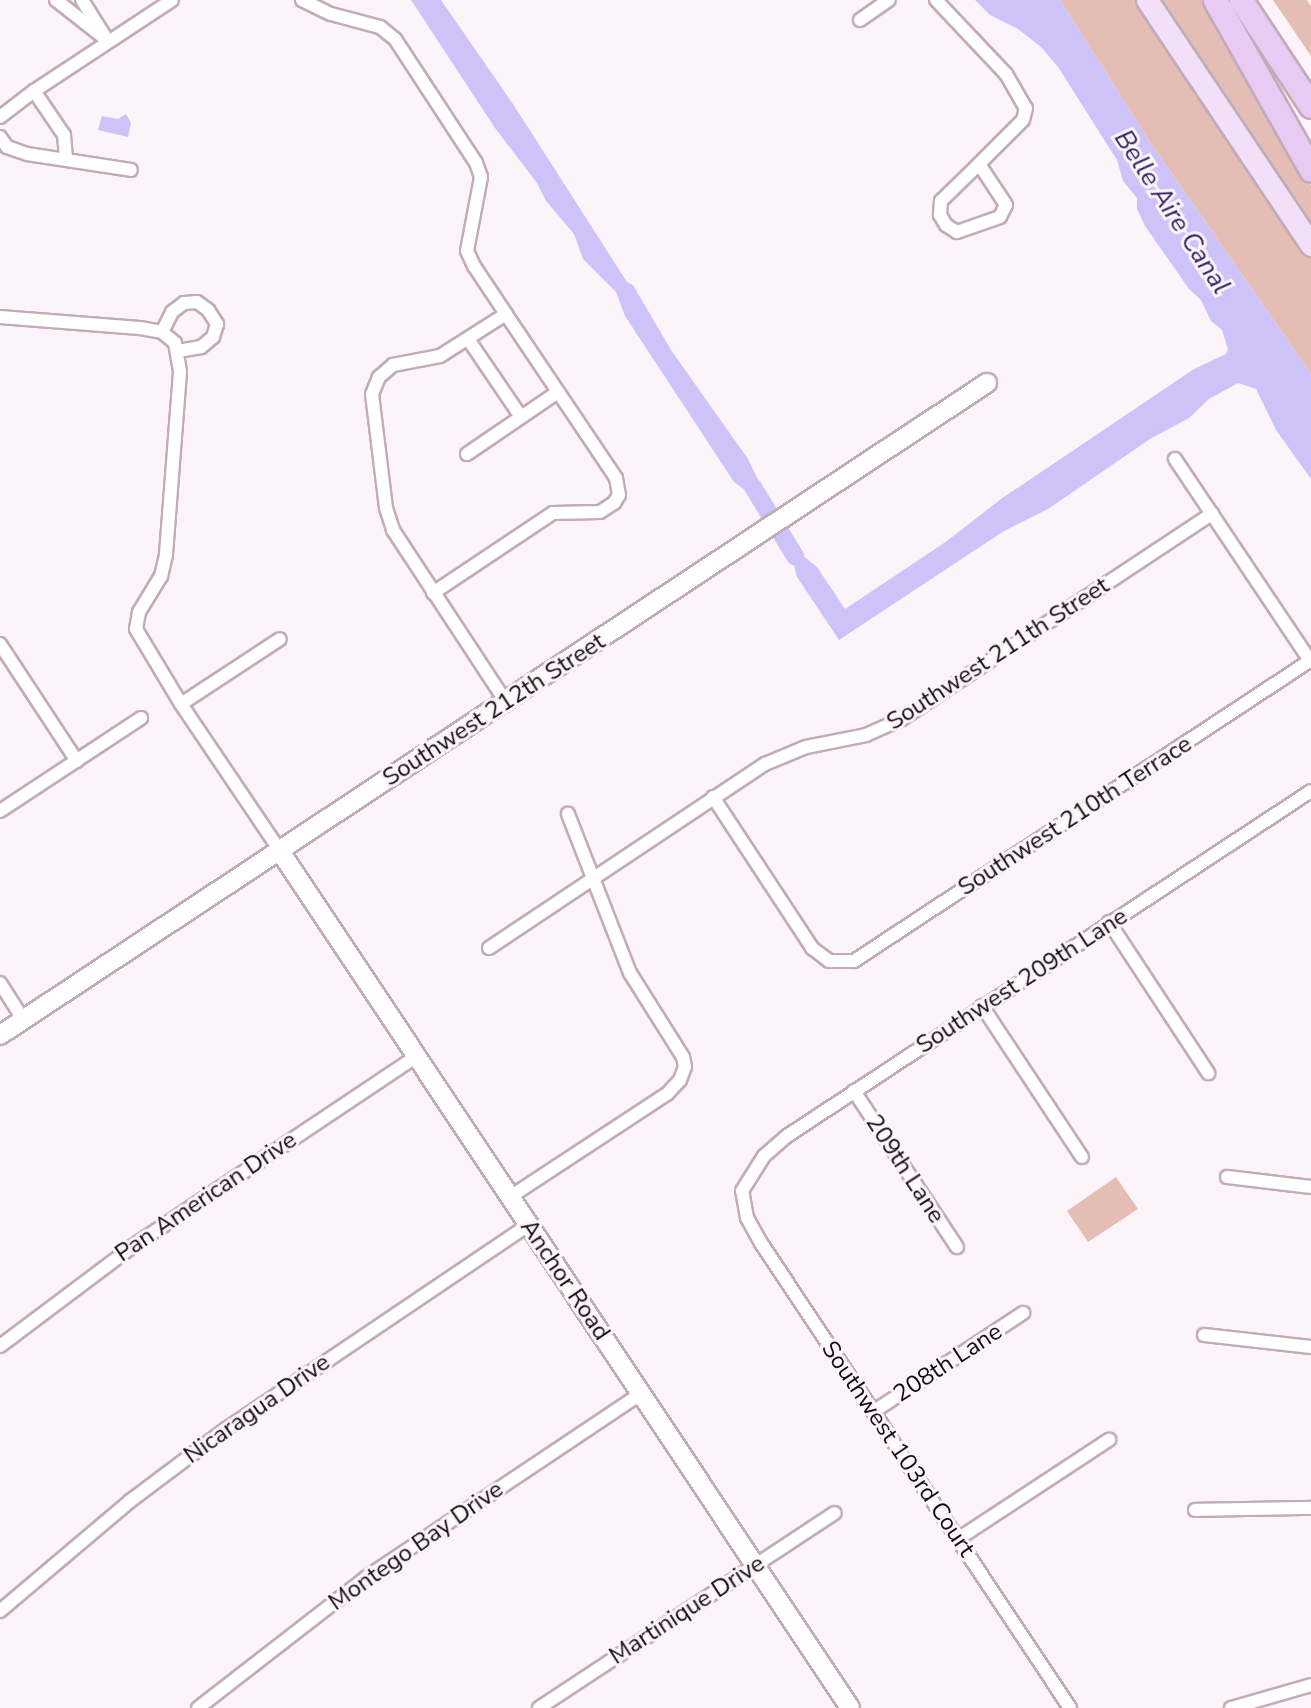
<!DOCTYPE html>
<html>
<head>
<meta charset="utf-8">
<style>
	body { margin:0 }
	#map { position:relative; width:1311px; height:1708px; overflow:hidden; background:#fdf4f9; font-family:"Nunito Sans",sans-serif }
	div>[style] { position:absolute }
	.green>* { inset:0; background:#e4bdb5 }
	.water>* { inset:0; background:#cdc3f9 }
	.canal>* { height:18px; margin:-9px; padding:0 9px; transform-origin:9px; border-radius:9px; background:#cdc3f9 }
	.roads { filter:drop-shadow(2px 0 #c2acb9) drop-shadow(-2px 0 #c2acb9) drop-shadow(0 2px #c2acb9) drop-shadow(0 -2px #c2acb9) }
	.street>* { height:12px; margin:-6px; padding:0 6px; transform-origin:6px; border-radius:6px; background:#fff }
	.secondary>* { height:18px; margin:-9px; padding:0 9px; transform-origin:9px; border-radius:9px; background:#fff }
	.primary>* { height:21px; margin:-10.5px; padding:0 10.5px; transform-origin:10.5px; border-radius:10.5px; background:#f2dff8 }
	.highway>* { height:23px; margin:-11.5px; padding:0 11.5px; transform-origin:11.5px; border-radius:11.5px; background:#e9caf3 }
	span { translate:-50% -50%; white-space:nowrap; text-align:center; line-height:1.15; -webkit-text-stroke:6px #fdf4f9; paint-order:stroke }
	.street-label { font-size:24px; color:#130c10 }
	.water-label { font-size:26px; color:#342260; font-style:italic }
</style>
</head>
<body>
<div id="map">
	<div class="green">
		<div style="clip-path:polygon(1060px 0,1136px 0,1311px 259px,1311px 374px,1150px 142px)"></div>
		<div style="clip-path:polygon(1157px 0,1205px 0,1311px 186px,1311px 226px)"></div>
		<div style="clip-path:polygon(1273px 0,1307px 0,1311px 6px,1311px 56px)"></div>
		<div style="clip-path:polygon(1116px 1177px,1138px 1209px,1088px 1242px,1067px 1211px)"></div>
	</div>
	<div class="water">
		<div style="clip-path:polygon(411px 0,441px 0,513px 104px,627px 282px,633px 285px,671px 350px,748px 459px,770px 505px,763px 510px,753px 496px,734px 482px,625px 316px,616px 292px,583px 259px,574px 234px,546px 201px,537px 183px,495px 128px)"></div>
		<div style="clip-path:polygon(975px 0,1060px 0,1150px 142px,1311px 374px,1311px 479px,1276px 430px,1256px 389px,1238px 383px,1209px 399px,1189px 418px,1150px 439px,1048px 509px,1004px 531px,839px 640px,797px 577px,792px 557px,780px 539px,786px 535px,796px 550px,817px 567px,845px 609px,947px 541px,1001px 499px,1194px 369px,1226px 354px,1228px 349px,1222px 330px,1211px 321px,1201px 300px,1189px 289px,1145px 226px,1137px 209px,1137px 198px,1123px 181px,1117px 160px,1058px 67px,1041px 47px,1018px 29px,990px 15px)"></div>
		<div style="clip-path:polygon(126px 114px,131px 123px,128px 137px,98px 130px,102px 116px,118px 119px)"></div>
	</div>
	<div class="canal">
		<div style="left:753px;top:487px;width:81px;rotate:58.7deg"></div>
	</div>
	<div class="roads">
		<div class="street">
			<div style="left:56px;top:0;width:66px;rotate:38.3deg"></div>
			<div style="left:82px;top:0;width:41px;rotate:57.8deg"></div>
			<div style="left:302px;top:0;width:32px;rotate:26deg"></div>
			<div style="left:331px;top:14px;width:51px;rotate:14.9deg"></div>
			<div style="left:380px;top:27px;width:19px;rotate:39deg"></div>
			<div style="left:395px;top:39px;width:148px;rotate:56.8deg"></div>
			<div style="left:476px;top:163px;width:15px;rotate:70deg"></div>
			<div style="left:481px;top:177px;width:75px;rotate:100.7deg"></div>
			<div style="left:467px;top:251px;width:17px;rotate:65deg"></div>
			<div style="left:474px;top:266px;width:58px;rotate:56.3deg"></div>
			<div style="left:506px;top:314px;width:78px;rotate:147.5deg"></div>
			<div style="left:440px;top:356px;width:48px;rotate:169.2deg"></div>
			<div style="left:393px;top:365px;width:18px;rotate:139deg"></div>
			<div style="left:379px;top:377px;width:18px;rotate:112deg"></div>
			<div style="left:372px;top:394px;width:115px;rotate:83deg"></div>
			<div style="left:386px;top:508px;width:23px;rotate:72deg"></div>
			<div style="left:393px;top:530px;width:206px;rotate:56.7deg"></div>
			<div style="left:936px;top:0;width:102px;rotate:46.6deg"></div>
			<div style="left:1006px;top:74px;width:39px;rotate:60deg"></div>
			<div style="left:1026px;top:108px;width:12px;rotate:104deg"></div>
			<div style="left:1023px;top:120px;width:62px;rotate:135deg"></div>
			<div style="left:860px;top:20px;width:35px;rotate:-35deg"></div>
			<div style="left:34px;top:91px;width:53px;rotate:55.7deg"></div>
			<div style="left:64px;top:135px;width:25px;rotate:85deg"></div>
			<div style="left:0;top:117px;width:43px;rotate:-37.4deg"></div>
			<div style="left:34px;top:91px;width:165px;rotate:-33.4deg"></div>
			<div style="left:0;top:137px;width:12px;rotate:55deg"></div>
			<div style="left:7px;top:147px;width:21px;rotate:19deg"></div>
			<div style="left:27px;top:154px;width:105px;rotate:8.7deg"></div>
			<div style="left:979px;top:164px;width:49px;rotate:56.6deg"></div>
			<div style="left:1006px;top:205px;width:13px;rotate:117deg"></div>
			<div style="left:1000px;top:217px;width:46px;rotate:160.8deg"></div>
			<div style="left:957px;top:232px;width:13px;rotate:-148deg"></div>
			<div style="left:946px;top:225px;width:12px;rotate:-121deg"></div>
			<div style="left:940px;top:215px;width:14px;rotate:-86deg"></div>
			<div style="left:941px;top:201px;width:53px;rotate:-44.2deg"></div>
			<div style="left:0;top:317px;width:140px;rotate:4.5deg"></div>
			<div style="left:140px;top:328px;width:22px;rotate:10deg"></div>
			<div style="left:162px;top:332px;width:17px;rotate:40deg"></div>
			<div style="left:175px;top:343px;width:29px;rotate:80deg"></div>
			<div style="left:180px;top:372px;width:184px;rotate:94.4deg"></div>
			<div style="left:166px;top:555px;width:22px;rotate:103deg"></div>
			<div style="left:161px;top:576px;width:42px;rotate:121.4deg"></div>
			<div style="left:139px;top:612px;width:17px;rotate:100deg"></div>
			<div style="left:136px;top:629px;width:87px;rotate:59deg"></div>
			<div style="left:181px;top:704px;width:177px;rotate:56deg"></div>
			<div style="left:162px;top:332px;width:22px;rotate:-63deg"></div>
			<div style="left:172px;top:312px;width:15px;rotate:-37deg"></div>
			<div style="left:184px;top:303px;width:13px;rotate:-4deg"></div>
			<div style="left:197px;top:302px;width:14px;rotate:36deg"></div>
			<div style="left:208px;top:310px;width:17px;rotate:57deg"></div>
			<div style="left:217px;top:324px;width:14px;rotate:107deg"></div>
			<div style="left:213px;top:337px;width:16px;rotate:140deg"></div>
			<div style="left:201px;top:347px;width:23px;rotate:170deg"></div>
			<div style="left:468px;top:339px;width:94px;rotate:55.8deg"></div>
			<div style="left:467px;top:454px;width:110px;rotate:-34.3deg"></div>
			<div style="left:1175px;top:459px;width:243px;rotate:56.2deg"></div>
			<div style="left:433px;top:593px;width:144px;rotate:-33.7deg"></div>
			<div style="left:553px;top:513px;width:47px;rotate:-1.2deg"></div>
			<div style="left:600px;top:512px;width:17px;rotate:-33deg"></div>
			<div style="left:614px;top:503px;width:9px;rotate:-58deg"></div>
			<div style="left:619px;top:495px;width:17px;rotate:-100deg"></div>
			<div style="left:616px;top:478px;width:197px;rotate:-123.9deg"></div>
			<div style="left:0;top:644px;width:140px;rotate:56.7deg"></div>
			<div style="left:181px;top:704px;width:118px;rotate:-33.3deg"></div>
			<div style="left:713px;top:797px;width:181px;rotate:56.7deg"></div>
			<div style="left:812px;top:948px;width:21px;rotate:37deg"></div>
			<div style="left:829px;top:961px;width:25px"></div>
			<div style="left:854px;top:961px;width:547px;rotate:-33.37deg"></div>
			<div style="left:0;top:811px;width:169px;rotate:-33.4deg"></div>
			<div style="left:1109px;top:922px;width:181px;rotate:56.7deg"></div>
			<div style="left:489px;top:948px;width:332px;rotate:-33.7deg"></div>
			<div style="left:765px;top:764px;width:44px;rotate:-22.5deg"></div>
			<div style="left:806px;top:747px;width:61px;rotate:-11.3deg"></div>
			<div style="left:866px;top:735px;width:39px;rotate:-24deg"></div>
			<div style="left:902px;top:719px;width:372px;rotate:-33.5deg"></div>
			<div style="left:0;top:983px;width:43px;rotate:57.4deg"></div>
			<div style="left:982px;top:1006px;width:181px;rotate:56.5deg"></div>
			<div style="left:854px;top:1091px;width:187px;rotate:56.6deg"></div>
			<div style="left:1227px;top:1177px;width:85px;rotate:6.8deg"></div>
			<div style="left:510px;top:1197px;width:188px;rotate:-33.3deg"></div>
			<div style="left:667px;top:1094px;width:19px;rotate:-47deg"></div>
			<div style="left:680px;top:1080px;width:14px;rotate:-69deg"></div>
			<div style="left:685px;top:1067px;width:10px;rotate:-101deg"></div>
			<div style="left:683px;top:1057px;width:99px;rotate:-122.2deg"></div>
			<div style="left:630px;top:973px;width:171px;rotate:-111.3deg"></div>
			<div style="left:1204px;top:1335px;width:108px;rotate:6.4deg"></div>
			<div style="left:0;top:1346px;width:166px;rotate:-36.9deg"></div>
			<div style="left:133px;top:1246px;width:342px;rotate:-33.8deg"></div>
			<div style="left:873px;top:1412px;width:180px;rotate:-33.4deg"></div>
			<div style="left:1195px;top:1510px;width:116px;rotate:-1deg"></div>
			<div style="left:958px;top:1539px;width:181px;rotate:-33.3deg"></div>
			<div style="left:0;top:1611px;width:170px;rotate:-40.2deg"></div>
			<div style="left:130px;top:1501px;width:120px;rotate:-36.9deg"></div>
			<div style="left:226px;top:1429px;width:364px;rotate:-34deg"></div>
			<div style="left:198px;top:1708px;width:214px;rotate:-37.8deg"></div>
			<div style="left:367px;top:1577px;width:331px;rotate:-33.8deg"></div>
			<div style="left:539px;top:1708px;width:354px;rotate:-33.4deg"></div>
			<div style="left:1070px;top:1708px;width:558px;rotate:-123.6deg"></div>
			<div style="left:761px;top:1243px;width:29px;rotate:-119deg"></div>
			<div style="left:747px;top:1218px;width:27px;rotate:-100deg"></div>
			<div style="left:742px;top:1191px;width:41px;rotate:-57.8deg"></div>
			<div style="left:764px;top:1156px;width:30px;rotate:-41deg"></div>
			<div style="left:787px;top:1136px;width:627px;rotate:-33.36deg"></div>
			<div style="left:1231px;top:1708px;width:83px;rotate:-16deg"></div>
		</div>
		<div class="secondary">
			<div style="left:280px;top:851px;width:1029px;rotate:56.37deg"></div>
			<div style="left:0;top:1035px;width:1183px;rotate:-33.45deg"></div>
		</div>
		<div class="primary">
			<div style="left:1147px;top:0;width:295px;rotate:56.2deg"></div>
		</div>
		<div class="highway">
			<div style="left:1215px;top:0;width:195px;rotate:60.5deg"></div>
			<div style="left:1241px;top:0;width:127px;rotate:56.6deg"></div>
		</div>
	</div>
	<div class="street-label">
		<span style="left:998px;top:654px;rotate:-33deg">Southwest 211th Street</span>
		<span style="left:494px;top:710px;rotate:-33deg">Southwest 212th Street</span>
		<span style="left:1075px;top:816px;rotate:-33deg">Southwest 210th Terrace</span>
		<span style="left:1022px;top:981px;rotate:-33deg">Southwest 209th Lane</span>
		<span style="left:905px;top:1169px;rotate:57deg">209th Lane</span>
		<span style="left:206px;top:1197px;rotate:-34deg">Pan American Drive</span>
		<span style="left:565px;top:1280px;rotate:56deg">Anchor Road</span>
		<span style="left:948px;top:1363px;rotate:-33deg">208th Lane</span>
		<span style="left:257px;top:1409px;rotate:-35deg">Nicaragua Drive</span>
		<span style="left:898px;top:1449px;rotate:56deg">Southwest 103rd Court</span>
		<span style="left:416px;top:1546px;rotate:-35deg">Montego Bay Drive</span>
		<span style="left:687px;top:1610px;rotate:-33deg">Martinique Drive</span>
	</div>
	<div class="water-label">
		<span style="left:1172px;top:212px;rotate:57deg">Belle Aire Canal</span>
	</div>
</div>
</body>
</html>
